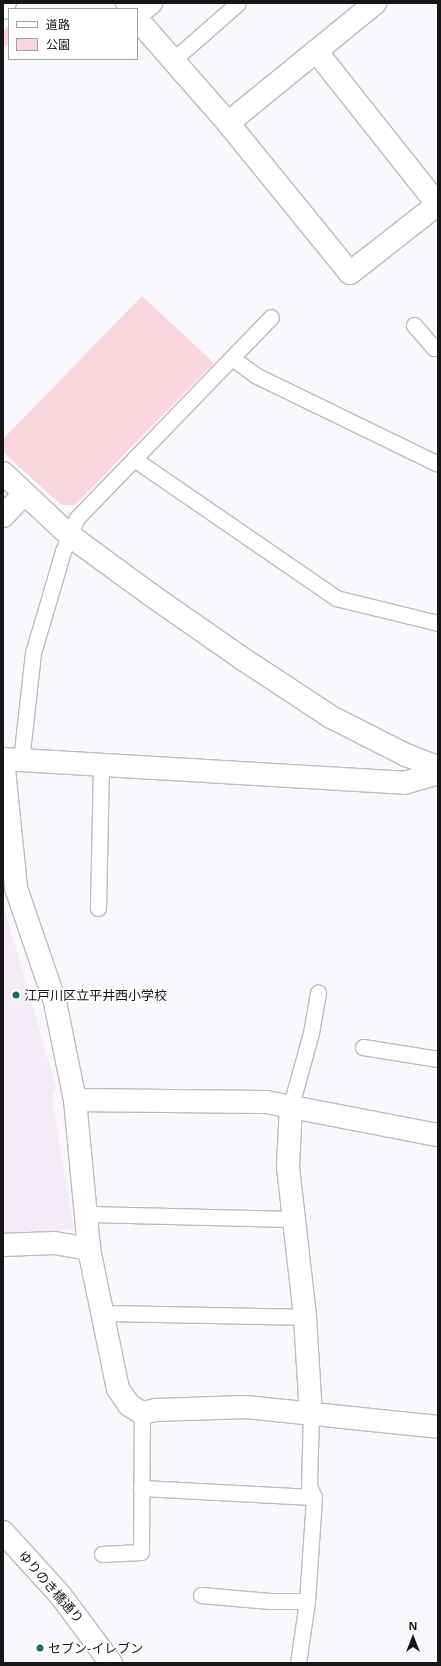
<!DOCTYPE html>
<html>
<head>
<meta charset="utf-8">
<style>
	body { margin:0 }
	#map { position:relative; width:441px; height:1666px; overflow:hidden; background:#fbf8fd; font-family:"Open Sans","Noto Sans JP",sans-serif }
	div>[style] { position:absolute }
	.built>* { inset:0; background:#f3ebf6 }
	.green>* { inset:0; background:#fad7de }
	.roads { filter:drop-shadow(1px 0 #bfbcc0) drop-shadow(-1px 0 #bfbcc0) drop-shadow(0 1px #bfbcc0) drop-shadow(0 -1px #bfbcc0) }
	.service>* { height:15px; margin:-7.5px; padding:0 7.5px; transform-origin:7.5px; border-radius:7.5px; background:#fff }
	.minor>* { height:22px; margin:-11px; padding:0 11px; transform-origin:11px; border-radius:11px; background:#fff }
	.tertiary>* { height:22px; margin:-11px; padding:0 11px; transform-origin:11px; border-radius:11px; background:#fff }
	.secondary>* { height:22px; margin:-11px; padding:0 11px; transform-origin:11px; border-radius:11px; background:#fff }
	.dots>* { width:11px; height:11px; translate:-50% -50%; box-sizing:border-box; border:2px solid #fff; border-radius:50% }
	span { translate:-50% -50%; white-space:nowrap; text-align:center; line-height:1.15; -webkit-text-stroke:3px #fff; paint-order:stroke }
	.poi-label { font-size:13px; color:#161517 }
	.left { translate:0 -50%; text-align:left }
	.street-label { font-size:13px; color:#161517 }
	.frame { position:absolute; inset:0; border:4px solid #161517; pointer-events:none }
	.legend { position:absolute; left:8px; top:8px; width:130px; height:52px; box-sizing:border-box; background:#fff; border:1px solid #a2a1a2; margin:0; padding:5px 7px; list-style:none; font-size:12px; color:#161517 }
	.legend li { display:flex; align-items:center; gap:8px; height:20px }
	.legend b { width:20px; border:1px solid #a2a1a2 }
	.north { position:absolute; left:393px; top:1618px; width:40px; height:40px; -webkit-text-stroke:3px #fff; paint-order:stroke; rotate:0deg; font-size:11px; font-weight:700; line-height:16px; text-align:center; color:#161517 }
	.north::after { content:''; display:block; margin:auto; width:14px; height:18px; background:#161517; clip-path:polygon(50% 0,100% 100%,50% 72%,0 100%) }
</style>
</head>
<body>
<div id="map">
	<div class="built">
		<div style="clip-path:polygon(3px 904px,56px 1087px,52px 1097px,74px 1229px,3px 1235px)"></div>
	</div>
	<div class="green">
		<div style="clip-path:polygon(9px 26px,9px 44px,3px 48px,3px 31px)"></div>
		<div style="clip-path:polygon(142px 296px,214px 363px,75px 505px,61px 505px,3px 452px,3px 439px)"></div>
	</div>
	<div class="roads">
		<div class="service">
			<div style="left:123px;top:3px;width:8px;rotate:50deg"></div>
			<div style="left:3px;top:11px;width:9px;rotate:-58deg"></div>
			<div style="left:173px;top:60px;width:86px;rotate:-41.2deg"></div>
			<div style="left:414px;top:325px;width:30px;rotate:49deg"></div>
			<div style="left:434px;top:348px;width:5px;rotate:-37deg"></div>
			<div style="left:232px;top:358px;width:29px;rotate:36deg"></div>
			<div style="left:255px;top:375px;width:203px;rotate:25.9deg"></div>
			<div style="left:134px;top:459px;width:245px;rotate:34.5deg"></div>
			<div style="left:336px;top:598px;width:105px;rotate:13.8deg"></div>
			<div style="left:21px;top:760px;width:108px;rotate:-83.6deg"></div>
			<div style="left:33px;top:653px;width:106px;rotate:-73.6deg"></div>
			<div style="left:63px;top:551px;width:36px;rotate:-67deg"></div>
			<div style="left:77px;top:518px;width:279px;rotate:-46deg"></div>
			<div style="left:98px;top:908px;width:143px;rotate:-88.8deg"></div>
			<div style="left:363px;top:1047px;width:76px;rotate:9.1deg"></div>
			<div style="left:291px;top:1105px;width:75px;rotate:-74.5deg"></div>
			<div style="left:311px;top:1033px;width:41px;rotate:-80.1deg"></div>
			<div style="left:86px;top:1214px;width:208px;rotate:1.4deg"></div>
			<div style="left:102px;top:1313px;width:203px;rotate:1.1deg"></div>
			<div style="left:141px;top:1488px;width:173px;rotate:3deg"></div>
			<div style="left:102px;top:1554px;width:39px;rotate:-3deg"></div>
			<div style="left:141px;top:1552px;width:139px;rotate:-89.6deg"></div>
			<div style="left:201px;top:1595px;width:69px;rotate:5deg"></div>
			<div style="left:270px;top:1601px;width:37px"></div>
			<div style="left:298px;top:1663px;width:63px;rotate:-81.7deg"></div>
			<div style="left:307px;top:1601px;width:104px;rotate:-86.1deg"></div>
			<div style="left:314px;top:1497px;width:12px;rotate:-114deg"></div>
			<div style="left:309px;top:1486px;width:71px;rotate:-88.4deg"></div>
		</div>
		<div class="minor">
			<div style="left:137px;top:14px;width:18px;rotate:-38deg"></div>
			<div style="left:137px;top:19px;width:138px;rotate:48.8deg"></div>
			<div style="left:228px;top:123px;width:193px;rotate:50.9deg"></div>
			<div style="left:350px;top:273px;width:112px;rotate:-38.1deg"></div>
			<div style="left:316px;top:51px;width:196px;rotate:51.6deg"></div>
			<div style="left:228px;top:123px;width:190px;rotate:-39.2deg"></div>
			<div style="left:3px;top:516px;width:30px;rotate:-46deg"></div>
			<div style="left:3px;top:759px;width:130px;rotate:84.2deg"></div>
			<div style="left:16px;top:888px;width:120px;rotate:71.1deg"></div>
			<div style="left:55px;top:1002px;width:100px;rotate:78.5deg"></div>
			<div style="left:75px;top:1100px;width:150px;rotate:84.6deg"></div>
			<div style="left:89px;top:1249px;width:143px;rotate:78.3deg"></div>
			<div style="left:118px;top:1389px;width:19px;rotate:55deg"></div>
			<div style="left:129px;top:1405px;width:15px;rotate:32deg"></div>
			<div style="left:142px;top:1413px;width:14px;rotate:-12deg"></div>
			<div style="left:156px;top:1410px;width:90px;rotate:-1.9deg"></div>
			<div style="left:246px;top:1407px;width:193px;rotate:5.9deg"></div>
			<div style="left:3px;top:759px;width:402px;rotate:3.4deg"></div>
			<div style="left:404px;top:783px;width:35px;rotate:-16deg"></div>
			<div style="left:75px;top:1100px;width:191px;rotate:0.6deg"></div>
			<div style="left:266px;top:1102px;width:175px;rotate:10.9deg"></div>
			<div style="left:291px;top:1105px;width:62px;rotate:92.8deg"></div>
			<div style="left:288px;top:1167px;width:151px;rotate:83.5deg"></div>
			<div style="left:305px;top:1317px;width:98px;rotate:86.5deg"></div>
			<div style="left:3px;top:1245px;width:52px;rotate:-2.2deg"></div>
			<div style="left:55px;top:1243px;width:35px;rotate:10deg"></div>
		</div>
		<div class="tertiary">
			<div style="left:3px;top:473px;width:91px;rotate:43.2deg"></div>
			<div style="left:69px;top:535px;width:102px;rotate:36.2deg"></div>
			<div style="left:151px;top:595px;width:112px;rotate:34.8deg"></div>
			<div style="left:243px;top:659px;width:105px;rotate:33.4deg"></div>
			<div style="left:331px;top:717px;width:84px;rotate:26.9deg"></div>
			<div style="left:406px;top:755px;width:34px;rotate:21deg"></div>
		</div>
		<div class="secondary">
			<div style="left:3px;top:1532px;width:86px;rotate:47.8deg"></div>
			<div style="left:61px;top:1596px;width:84px;rotate:53.3deg"></div>
		</div>
	</div>
	<div class="dots">
		<div style="left:16px;top:995px;background:#1d6a6e"></div>
		<div style="left:40px;top:1648px;background:#1d6a6e"></div>
	</div>
	<div class="poi-label">
		<span class="left" style="left:24px;top:995px">江戸川区立平井西小学校</span>
		<span class="left" style="left:48px;top:1648px">セブン-イレブン</span>
	</div>
	<div class="street-label">
		<span style="left:51px;top:1587px;rotate:49deg">ゆりのき橋通り</span>
	</div>
	<div class="frame"></div>
	<ul class="legend">
	<li><b style="height:5px;background:#fff"></b>道路</li>
	<li><b style="height:11px;background:#fad7de"></b>公園</li>
	</ul>
	<div class="north">N</div>
</div>
</body>
</html>
